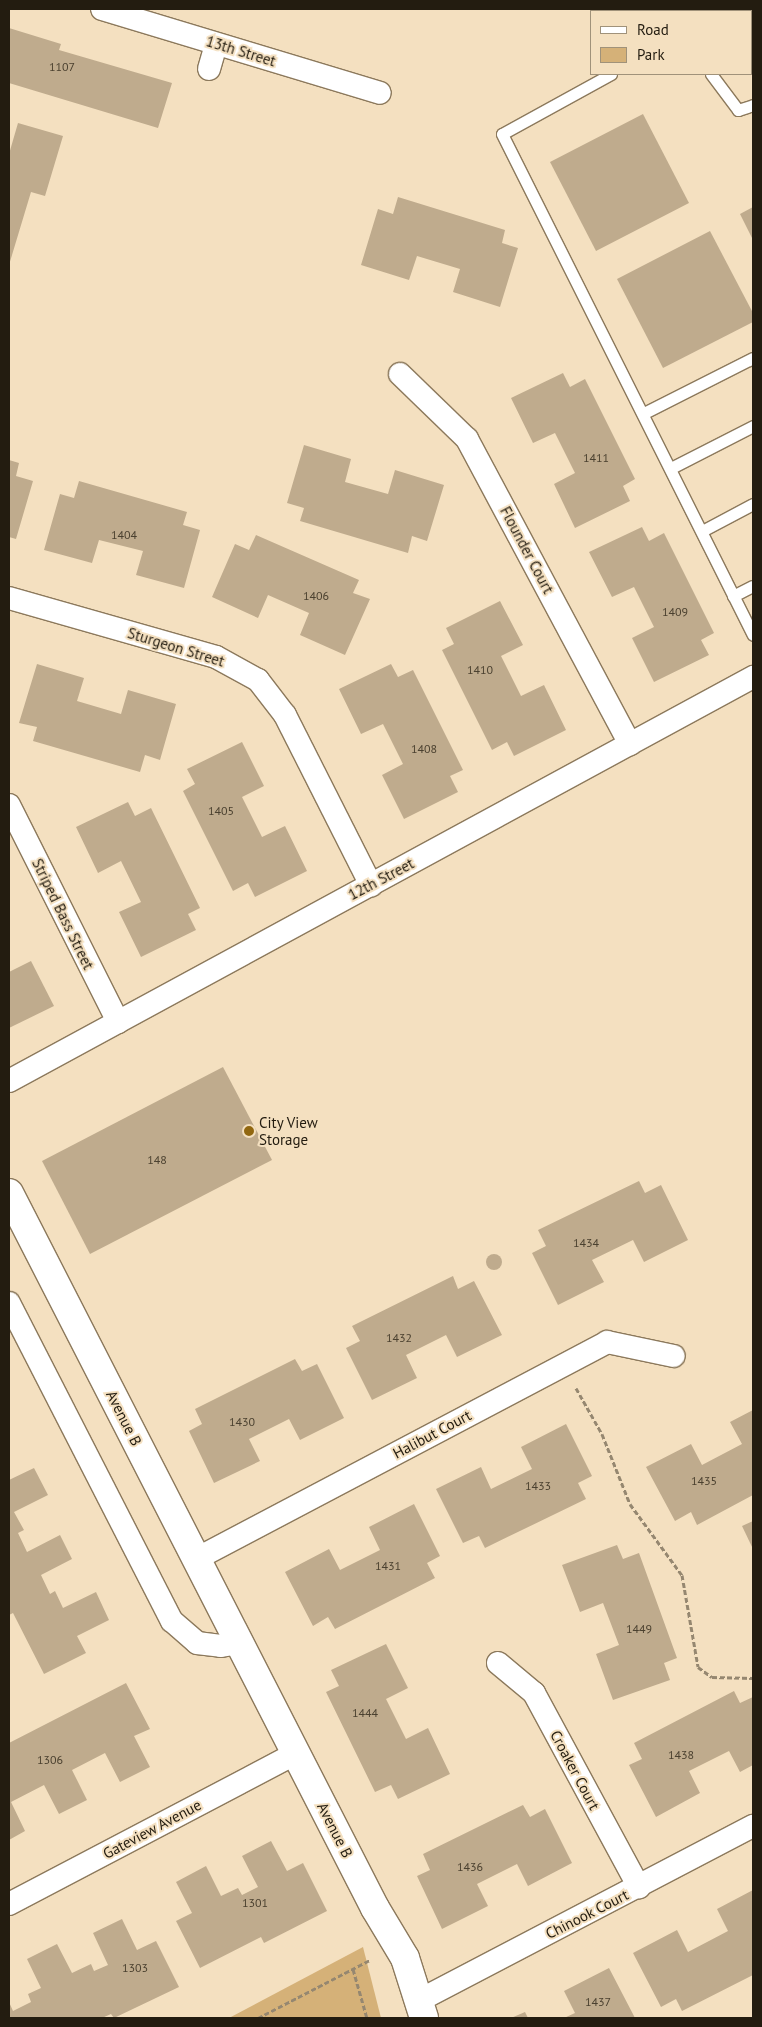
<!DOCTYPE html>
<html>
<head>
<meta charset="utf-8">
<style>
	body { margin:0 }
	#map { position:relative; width:762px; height:2027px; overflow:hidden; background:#f4e0c0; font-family:"PT Sans",sans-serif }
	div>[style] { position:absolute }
	.green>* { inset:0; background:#d5b178 }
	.building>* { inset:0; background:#bfab8d }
	.round { border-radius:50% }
	.path>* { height:3px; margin-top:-1.5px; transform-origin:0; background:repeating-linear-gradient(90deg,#958770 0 5px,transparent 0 7.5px) }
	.roads { filter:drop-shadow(1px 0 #8c795c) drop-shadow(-1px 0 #8c795c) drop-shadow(0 1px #8c795c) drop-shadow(0 -1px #8c795c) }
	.service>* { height:11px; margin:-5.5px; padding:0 5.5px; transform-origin:5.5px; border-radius:5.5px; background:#fff }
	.minor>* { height:22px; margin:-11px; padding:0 11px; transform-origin:11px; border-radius:11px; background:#fff }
	.tertiary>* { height:28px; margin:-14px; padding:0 14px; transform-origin:14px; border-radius:14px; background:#fff }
	.dots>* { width:14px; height:14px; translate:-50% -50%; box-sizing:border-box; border:2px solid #f4e0c0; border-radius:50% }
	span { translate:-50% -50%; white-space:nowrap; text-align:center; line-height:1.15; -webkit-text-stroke:4px #f4e0c0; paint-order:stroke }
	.number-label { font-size:12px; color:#4a402f }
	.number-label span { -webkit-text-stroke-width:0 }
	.street-label { font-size:15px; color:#231c10 }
	.poi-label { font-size:15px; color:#231c10 }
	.left { translate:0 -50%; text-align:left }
	.frame { position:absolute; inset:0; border:10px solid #231c10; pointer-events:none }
	.legend { position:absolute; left:590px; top:10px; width:162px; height:65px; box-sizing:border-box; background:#f4e0c0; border:1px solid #a0927a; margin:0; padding:6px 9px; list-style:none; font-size:15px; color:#231c10 }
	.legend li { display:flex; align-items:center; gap:10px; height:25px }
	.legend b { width:25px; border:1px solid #a0927a }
</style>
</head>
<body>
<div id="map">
	<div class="green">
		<div style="clip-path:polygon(363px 1947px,381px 2018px,229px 2018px)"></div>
	</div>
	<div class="building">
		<div style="clip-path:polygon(676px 9px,698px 9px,693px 11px)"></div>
		<div style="clip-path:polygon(714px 9px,753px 9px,753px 17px,751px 19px,751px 11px)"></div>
		<div style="clip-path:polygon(9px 28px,61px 44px,59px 50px,172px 83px,158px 128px,9px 83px)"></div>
		<div style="clip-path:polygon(643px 114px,689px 203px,596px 251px,550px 162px)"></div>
		<div style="clip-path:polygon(18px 123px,63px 136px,45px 196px,31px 192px,9px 265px,9px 154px)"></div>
		<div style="clip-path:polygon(398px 197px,505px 230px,502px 243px,518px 248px,500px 307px,453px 292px,460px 269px,417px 256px,409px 280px,361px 265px,378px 209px,393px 214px)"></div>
		<div style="clip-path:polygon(753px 207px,753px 240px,740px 214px)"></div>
		<div style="clip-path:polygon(710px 231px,753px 313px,753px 322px,663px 368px,617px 279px)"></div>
		<div style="clip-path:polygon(563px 373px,570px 387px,585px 379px,635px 479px,623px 486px,630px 501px,575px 528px,554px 484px,575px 473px,555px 433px,533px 443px,511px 398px)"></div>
		<div style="clip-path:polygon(304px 445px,351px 459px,345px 482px,388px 494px,395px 470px,444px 485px,427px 541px,412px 536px,408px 553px,300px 521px,304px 508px,287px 503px)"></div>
		<div style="clip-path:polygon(9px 460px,19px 463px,16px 476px,33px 481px,16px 539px,9px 537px)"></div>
		<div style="clip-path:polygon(79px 481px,187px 512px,183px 525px,200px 530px,184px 588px,136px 575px,143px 551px,99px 540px,92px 563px,44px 550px,60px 494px,74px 498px)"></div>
		<div style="clip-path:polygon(642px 527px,649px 541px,664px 533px,714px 633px,701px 640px,709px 655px,654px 682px,632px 638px,654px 627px,634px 587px,612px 597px,589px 552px)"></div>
		<div style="clip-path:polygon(256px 535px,359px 580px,353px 593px,370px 599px,345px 655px,300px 635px,309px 613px,268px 595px,258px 618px,212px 597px,235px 544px,249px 550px)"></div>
		<div style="clip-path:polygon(500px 601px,523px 645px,501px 656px,521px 696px,544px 685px,566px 730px,514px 756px,507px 742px,492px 750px,442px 650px,454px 644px,446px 628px)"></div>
		<div style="clip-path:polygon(37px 664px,84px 678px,77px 701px,121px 714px,128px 690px,176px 704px,160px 760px,145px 755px,140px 772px,33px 741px,37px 727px,19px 723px)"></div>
		<div style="clip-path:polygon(391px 664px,398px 677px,413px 670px,463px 770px,450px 776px,458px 792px,404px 819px,382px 775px,403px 764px,383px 724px,361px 734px,339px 689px)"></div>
		<div style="clip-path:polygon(242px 742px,264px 786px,242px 797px,262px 837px,285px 826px,307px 871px,255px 897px,248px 883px,233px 891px,183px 791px,195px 784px,187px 769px)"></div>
		<div style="clip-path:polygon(128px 802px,135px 816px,151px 808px,200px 908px,188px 914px,196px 930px,141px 957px,119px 912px,141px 902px,121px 861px,98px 873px,76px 827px)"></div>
		<div style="clip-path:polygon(31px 961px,54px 1006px,9px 1028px,9px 972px)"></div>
		<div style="clip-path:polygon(223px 1067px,272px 1160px,90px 1254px,42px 1161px)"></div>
		<div style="clip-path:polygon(639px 1181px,645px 1193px,661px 1185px,688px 1240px,644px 1262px,633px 1240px,592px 1260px,604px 1282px,558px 1305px,532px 1253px,546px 1246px,538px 1230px)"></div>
		<div class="round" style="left:486px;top:1254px;width:16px;height:16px"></div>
		<div style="clip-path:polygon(453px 1276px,458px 1289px,474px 1281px,502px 1335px,457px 1357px,446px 1335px,406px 1355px,417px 1378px,372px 1400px,346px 1348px,360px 1341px,352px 1326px)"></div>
		<div style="clip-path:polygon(295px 1359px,302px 1371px,317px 1364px,344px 1418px,300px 1440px,289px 1419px,249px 1439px,260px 1461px,214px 1483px,189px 1431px,202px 1424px,195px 1409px)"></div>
		<div style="clip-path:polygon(753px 1410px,753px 1495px,697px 1525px,691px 1512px,675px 1521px,646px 1467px,691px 1444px,702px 1465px,742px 1444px,730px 1422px)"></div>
		<div style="clip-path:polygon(566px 1424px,592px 1476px,578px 1483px,586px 1499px,485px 1548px,479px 1536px,463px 1543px,436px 1489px,481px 1467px,491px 1489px,532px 1469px,521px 1447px)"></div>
		<div style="clip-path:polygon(34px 1468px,48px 1495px,14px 1512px,24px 1530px,18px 1533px,27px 1552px,60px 1535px,72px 1559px,41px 1575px,50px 1594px,55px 1591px,63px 1608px,96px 1592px,109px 1620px,77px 1636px,86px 1653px,44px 1674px,13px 1613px,9px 1615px,9px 1480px)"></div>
		<div style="clip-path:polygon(414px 1504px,440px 1556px,427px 1563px,435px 1578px,335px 1629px,328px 1617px,313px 1626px,285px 1572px,329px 1549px,340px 1570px,380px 1550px,369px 1527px)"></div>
		<div style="clip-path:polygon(753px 1521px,753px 1549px,742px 1526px)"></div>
		<div style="clip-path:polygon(617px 1545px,623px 1559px,639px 1553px,677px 1658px,664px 1663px,670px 1680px,613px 1700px,596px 1654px,619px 1645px,603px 1603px,580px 1612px,562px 1565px)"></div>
		<div style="clip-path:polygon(386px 1644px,408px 1688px,386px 1699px,406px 1739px,428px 1728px,450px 1774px,398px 1799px,391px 1785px,375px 1792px,326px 1692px,339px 1686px,331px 1670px)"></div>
		<div style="clip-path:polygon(126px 1683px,150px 1729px,134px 1736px,150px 1767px,120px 1782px,105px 1753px,72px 1770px,87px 1800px,59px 1814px,44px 1785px,11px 1802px,25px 1831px,9px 1840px,9px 1743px)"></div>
		<div style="clip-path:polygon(734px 1691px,740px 1703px,753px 1697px,753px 1765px,740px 1772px,729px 1751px,689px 1771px,700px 1793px,656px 1817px,629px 1765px,642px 1759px,634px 1743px)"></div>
		<div style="clip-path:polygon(523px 1805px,530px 1817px,545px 1809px,572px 1863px,528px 1886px,517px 1864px,477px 1884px,488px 1906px,442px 1929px,417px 1876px,430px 1870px,423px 1854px)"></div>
		<div style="clip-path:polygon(271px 1841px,287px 1871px,303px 1863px,327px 1911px,264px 1943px,261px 1937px,200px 1968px,176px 1921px,192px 1913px,176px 1882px,206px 1866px,221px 1896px,238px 1888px,242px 1895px,258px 1887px,242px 1856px)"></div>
		<div style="clip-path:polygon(753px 1890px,753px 1975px,682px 2011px,676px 1999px,661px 2007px,633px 1953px,677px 1930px,688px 1952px,728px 1931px,717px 1909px)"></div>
		<div style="clip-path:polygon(122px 1919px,137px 1950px,156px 1941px,179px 1987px,114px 2018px,111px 2014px,102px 2018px,9px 2018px,9px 2002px,13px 2011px,31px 2002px,28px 1994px,41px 1988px,27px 1959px,57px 1944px,72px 1973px,91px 1964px,94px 1971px,108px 1965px,93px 1933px)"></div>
		<div style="clip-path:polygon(609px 1968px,635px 2018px,564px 2018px,575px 2013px,564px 1991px)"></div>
		<div style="clip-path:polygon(525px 2012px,528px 2018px,511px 2018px)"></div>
	</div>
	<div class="path">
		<div style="left:576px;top:1388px;width:53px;rotate:60.5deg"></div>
		<div style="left:602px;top:1434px;width:75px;rotate:68.2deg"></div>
		<div style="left:630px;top:1504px;width:88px;rotate:53.8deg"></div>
		<div style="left:682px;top:1575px;width:93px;rotate:80.1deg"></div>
		<div style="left:698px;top:1667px;width:17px;rotate:36deg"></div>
		<div style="left:712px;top:1677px;width:41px;rotate:1.4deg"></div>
		<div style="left:353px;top:1969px;width:51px;rotate:74.1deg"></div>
		<div style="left:258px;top:2018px;width:126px;rotate:-27.4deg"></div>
	</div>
	<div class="roads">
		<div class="service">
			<div style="left:672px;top:9px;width:3px;rotate:45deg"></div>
			<div style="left:611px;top:74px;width:124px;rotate:151.2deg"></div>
			<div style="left:502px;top:134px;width:560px;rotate:63.39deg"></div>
			<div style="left:711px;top:74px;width:45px;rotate:53.1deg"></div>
			<div style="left:738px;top:110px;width:16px;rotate:-18deg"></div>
			<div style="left:644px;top:413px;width:122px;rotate:-26.8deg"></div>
			<div style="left:671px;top:468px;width:92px;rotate:-27.1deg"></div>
			<div style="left:702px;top:531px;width:58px;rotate:-27.9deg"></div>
			<div style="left:733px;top:596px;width:22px;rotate:-27deg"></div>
		</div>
		<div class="minor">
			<div style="left:102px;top:9px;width:290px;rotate:16.8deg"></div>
			<div style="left:209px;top:69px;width:26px;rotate:-74deg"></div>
			<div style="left:400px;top:374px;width:93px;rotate:44.1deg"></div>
			<div style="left:467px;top:439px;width:346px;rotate:61.9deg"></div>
			<div style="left:9px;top:598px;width:215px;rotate:15.9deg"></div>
			<div style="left:216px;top:657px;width:48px;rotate:28.7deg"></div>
			<div style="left:258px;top:680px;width:44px;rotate:52.4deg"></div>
			<div style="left:285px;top:715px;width:191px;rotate:63.2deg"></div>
			<div style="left:9px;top:805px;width:243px;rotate:63.3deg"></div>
			<div style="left:9px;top:1081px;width:847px;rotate:-28.5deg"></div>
			<div style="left:9px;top:1303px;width:357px;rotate:62.9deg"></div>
			<div style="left:172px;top:1621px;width:33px;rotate:41deg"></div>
			<div style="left:197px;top:1643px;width:24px;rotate:7deg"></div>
			<div style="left:221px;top:1646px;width:18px;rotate:-9deg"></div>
			<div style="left:196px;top:1559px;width:465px;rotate:-27.8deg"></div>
			<div style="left:607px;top:1342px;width:68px;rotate:11.8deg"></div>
			<div style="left:498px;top:1663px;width:47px;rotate:39.8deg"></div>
			<div style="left:534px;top:1693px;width:221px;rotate:61.6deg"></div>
			<div style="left:9px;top:1904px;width:323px;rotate:-27.7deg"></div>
			<div style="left:420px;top:2000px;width:376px;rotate:-27.6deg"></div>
		</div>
		<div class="tertiary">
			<div style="left:9px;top:1193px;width:803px;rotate:62.89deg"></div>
			<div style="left:375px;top:1908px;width:58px;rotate:59deg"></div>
			<div style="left:405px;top:1958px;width:63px;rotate:72.4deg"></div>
		</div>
	</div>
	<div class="dots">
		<div style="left:249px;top:1131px;background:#916710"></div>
	</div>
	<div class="number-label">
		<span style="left:62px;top:67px">1107</span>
		<span style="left:596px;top:458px">1411</span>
		<span style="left:124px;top:535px">1404</span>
		<span style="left:316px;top:596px">1406</span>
		<span style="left:675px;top:612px">1409</span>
		<span style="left:480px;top:670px">1410</span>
		<span style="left:424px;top:749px">1408</span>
		<span style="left:221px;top:811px">1405</span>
		<span style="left:157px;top:1160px">148</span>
		<span style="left:586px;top:1243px">1434</span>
		<span style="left:399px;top:1338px">1432</span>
		<span style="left:242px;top:1422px">1430</span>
		<span style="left:704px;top:1481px">1435</span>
		<span style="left:538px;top:1486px">1433</span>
		<span style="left:388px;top:1566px">1431</span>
		<span style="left:639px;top:1629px">1449</span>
		<span style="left:365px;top:1713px">1444</span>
		<span style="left:681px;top:1755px">1438</span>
		<span style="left:50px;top:1760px">1306</span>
		<span style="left:470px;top:1867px">1436</span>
		<span style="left:255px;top:1903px">1301</span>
		<span style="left:135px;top:1968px">1303</span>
		<span style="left:598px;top:2002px">1437</span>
	</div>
	<div class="street-label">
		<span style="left:241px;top:51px;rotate:17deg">13th Street</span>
		<span style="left:527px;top:550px;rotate:62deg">Flounder Court</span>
		<span style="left:176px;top:647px;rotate:17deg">Sturgeon Street</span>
		<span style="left:381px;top:879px;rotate:-28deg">12th Street</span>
		<span style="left:63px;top:914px;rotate:64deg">Striped Bass Street</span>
		<span style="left:124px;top:1418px;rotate:63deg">Avenue B</span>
		<span style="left:432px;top:1434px;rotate:-28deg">Halibut Court</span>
		<span style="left:575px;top:1770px;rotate:62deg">Croaker Court</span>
		<span style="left:152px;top:1829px;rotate:-28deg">Gateview Avenue</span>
		<span style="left:335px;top:1830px;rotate:63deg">Avenue B</span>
		<span style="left:587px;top:1914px;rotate:-27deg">Chinook Court</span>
	</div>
	<div class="poi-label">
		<span class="left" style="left:259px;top:1131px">City View<br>Storage</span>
	</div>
	<div class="frame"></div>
	<ul class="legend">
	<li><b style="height:6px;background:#fff"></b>Road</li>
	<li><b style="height:14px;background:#d5b178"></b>Park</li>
	</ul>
</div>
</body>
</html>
